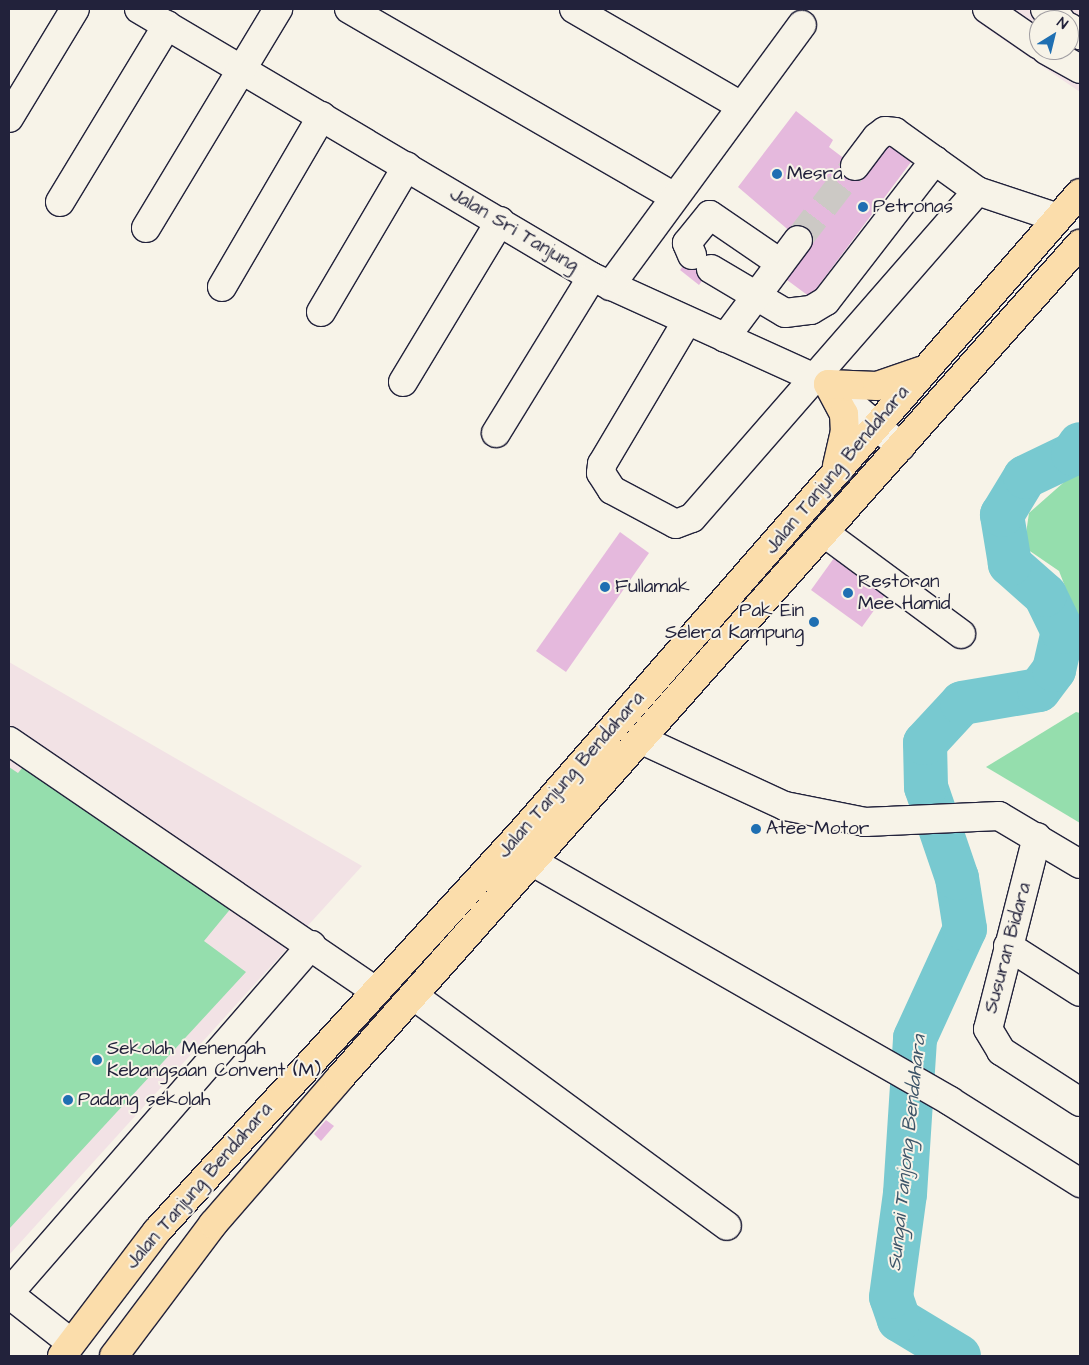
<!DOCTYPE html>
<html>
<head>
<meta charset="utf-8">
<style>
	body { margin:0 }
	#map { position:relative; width:1089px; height:1365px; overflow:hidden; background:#f7f3e8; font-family:"Architects Daughter",sans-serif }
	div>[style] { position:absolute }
	.built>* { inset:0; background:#f2e2e5 }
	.green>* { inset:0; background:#95dead }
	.river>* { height:44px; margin:-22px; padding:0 22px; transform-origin:22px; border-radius:22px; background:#78c9d0 }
	.building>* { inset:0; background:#e5b9dd }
	.minor-tunnel>* { height:28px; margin-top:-14px; transform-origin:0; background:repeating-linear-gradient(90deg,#ccc9c5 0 28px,transparent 0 42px) }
	.roads { filter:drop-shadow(1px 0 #22223b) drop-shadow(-1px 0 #22223b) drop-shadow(0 1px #22223b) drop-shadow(0 -1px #22223b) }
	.minor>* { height:28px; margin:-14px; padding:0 14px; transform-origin:14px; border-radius:14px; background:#f7f3e8 }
	.major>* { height:28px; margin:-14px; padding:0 14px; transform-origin:14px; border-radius:14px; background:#fbddab }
	.dots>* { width:14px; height:14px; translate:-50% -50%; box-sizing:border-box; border:2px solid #f7f3e8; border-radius:50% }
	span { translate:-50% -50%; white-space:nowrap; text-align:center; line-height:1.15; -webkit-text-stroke:4px #f7f3e8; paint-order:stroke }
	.poi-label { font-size:19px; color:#22223b }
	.left { translate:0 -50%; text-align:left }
	.right { translate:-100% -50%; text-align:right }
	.street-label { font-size:19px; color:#22223b }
	.water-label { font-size:20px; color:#3c5468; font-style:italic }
	.frame { position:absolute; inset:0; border:10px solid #22223b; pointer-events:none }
	.north { position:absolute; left:1029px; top:10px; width:50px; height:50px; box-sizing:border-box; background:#f7f3e8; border:1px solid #a29fa3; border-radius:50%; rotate:36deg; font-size:14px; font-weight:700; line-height:20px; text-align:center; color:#22223b }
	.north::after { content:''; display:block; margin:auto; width:18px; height:22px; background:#1f6fb2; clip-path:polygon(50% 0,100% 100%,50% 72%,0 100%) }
</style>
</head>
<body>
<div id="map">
	<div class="built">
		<div style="clip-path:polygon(evenodd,992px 9px,1080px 9px,1080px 92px,976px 21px,992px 9px,1039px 20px,1069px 20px,1069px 50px,1039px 50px,1039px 20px)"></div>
		<div style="clip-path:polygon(9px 662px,362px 866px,9px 1255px)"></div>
	</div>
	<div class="green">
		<div style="clip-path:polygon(1080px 468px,1080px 625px,1059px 571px,1024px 547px,1029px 513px)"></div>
		<div style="clip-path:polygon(1076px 712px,1080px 713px,1080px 823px,986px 767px)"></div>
		<div style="clip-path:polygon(27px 762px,232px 907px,204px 941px,246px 972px,9px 1229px,9px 767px,18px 773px)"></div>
	</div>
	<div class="river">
		<div style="left:959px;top:1356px;width:70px;rotate:-149deg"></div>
		<div style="left:899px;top:1320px;width:24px;rotate:-109deg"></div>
		<div style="left:891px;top:1297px;width:104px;rotate:-82.3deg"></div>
		<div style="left:905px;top:1194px;width:156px;rotate:-86.3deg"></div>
		<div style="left:915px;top:1038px;width:120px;rotate:-65.4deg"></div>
		<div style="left:965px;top:929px;width:52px;rotate:-98.9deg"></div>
		<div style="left:957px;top:878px;width:96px;rotate:-108.8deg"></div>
		<div style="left:926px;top:787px;width:44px;rotate:-91.3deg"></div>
		<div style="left:925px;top:743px;width:54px;rotate:-47.2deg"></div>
		<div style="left:962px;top:703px;width:78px;rotate:-9.6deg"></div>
		<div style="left:1039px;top:690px;width:25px;rotate:-53deg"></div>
		<div style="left:1054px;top:670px;width:39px;rotate:-77deg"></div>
		<div style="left:1063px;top:632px;width:41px;rotate:-115.9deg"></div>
		<div style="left:1045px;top:595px;width:47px;rotate:-138.5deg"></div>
		<div style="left:1010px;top:564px;width:50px;rotate:-99.3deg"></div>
		<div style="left:1002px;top:515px;width:44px;rotate:-58.8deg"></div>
		<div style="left:1025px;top:477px;width:53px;rotate:-25.6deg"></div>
		<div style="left:1073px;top:454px;width:12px;rotate:-55deg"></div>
	</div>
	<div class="building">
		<div style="clip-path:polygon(796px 111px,833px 140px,829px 147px,862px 172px,887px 138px,914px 158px,810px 297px,783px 277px,806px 245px,738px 187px)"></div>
		<div style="clip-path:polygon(696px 249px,715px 263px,699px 285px,680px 270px)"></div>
		<div style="clip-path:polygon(620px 532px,649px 553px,566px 672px,536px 651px)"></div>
		<div style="clip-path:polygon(834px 558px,885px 595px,862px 627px,811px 590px)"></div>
		<div style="clip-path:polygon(326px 1120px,334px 1126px,321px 1141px,314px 1134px)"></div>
	</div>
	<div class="minor-tunnel">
		<div style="left:798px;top:240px;width:93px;rotate:-52.4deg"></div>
	</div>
	<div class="roads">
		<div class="minor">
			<div style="left:139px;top:9px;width:526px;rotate:30.61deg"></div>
			<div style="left:592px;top:277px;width:259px;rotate:24.4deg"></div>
			<div style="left:828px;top:384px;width:96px;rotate:40.8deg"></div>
			<div style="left:349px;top:9px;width:375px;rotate:30deg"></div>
			<div style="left:574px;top:9px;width:193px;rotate:30.1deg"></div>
			<div style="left:987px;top:9px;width:63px;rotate:34.7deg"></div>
			<div style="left:1045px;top:9px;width:19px;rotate:36deg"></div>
			<div style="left:1069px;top:27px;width:14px;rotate:36deg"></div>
			<div style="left:1046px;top:50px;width:39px;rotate:29deg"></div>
			<div style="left:9px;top:118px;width:127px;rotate:-58.8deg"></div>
			<div style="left:855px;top:166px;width:36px;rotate:-53deg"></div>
			<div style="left:877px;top:137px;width:10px;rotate:-37deg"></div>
			<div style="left:885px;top:131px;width:10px;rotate:6deg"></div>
			<div style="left:895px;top:132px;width:101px;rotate:35.7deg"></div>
			<div style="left:977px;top:191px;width:82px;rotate:18.4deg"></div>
			<div style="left:60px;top:202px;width:207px;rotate:-58.8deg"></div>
			<div style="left:146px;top:228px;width:256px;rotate:-58.9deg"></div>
			<div style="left:692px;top:255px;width:13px;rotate:-113deg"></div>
			<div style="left:687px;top:243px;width:36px;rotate:-51deg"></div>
			<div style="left:710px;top:215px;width:85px;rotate:34.4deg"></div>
			<div style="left:711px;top:269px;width:86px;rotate:30.7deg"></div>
			<div style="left:785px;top:313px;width:26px;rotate:-7deg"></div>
			<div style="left:811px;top:310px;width:17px;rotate:-31deg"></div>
			<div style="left:826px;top:301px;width:178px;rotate:-52.3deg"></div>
			<div style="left:610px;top:286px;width:324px;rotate:-53.7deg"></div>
			<div style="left:222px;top:287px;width:198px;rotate:-59.7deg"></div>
			<div style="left:321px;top:312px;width:169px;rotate:-59.5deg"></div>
			<div style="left:687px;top:321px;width:166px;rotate:120.7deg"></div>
			<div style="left:602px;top:464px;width:9px;rotate:96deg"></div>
			<div style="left:601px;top:473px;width:20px;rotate:57deg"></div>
			<div style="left:612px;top:490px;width:72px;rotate:28deg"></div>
			<div style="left:676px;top:524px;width:17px;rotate:-21deg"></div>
			<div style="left:692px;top:518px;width:434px;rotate:-48.9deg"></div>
			<div style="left:725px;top:338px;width:122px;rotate:-53.3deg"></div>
			<div style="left:403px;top:382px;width:188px;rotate:-58.9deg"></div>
			<div style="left:496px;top:433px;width:183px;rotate:-58.4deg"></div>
			<div style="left:826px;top:534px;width:168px;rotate:36.5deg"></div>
			<div style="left:642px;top:740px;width:157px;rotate:24.8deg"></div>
			<div style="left:785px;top:806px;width:82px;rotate:11.3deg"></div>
			<div style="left:865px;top:822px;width:134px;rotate:-2.6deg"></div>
			<div style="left:999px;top:816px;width:94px;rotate:30.7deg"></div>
			<div style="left:9px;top:741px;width:444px;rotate:34.3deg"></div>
			<div style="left:1037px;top:837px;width:198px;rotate:104.3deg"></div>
			<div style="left:988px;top:1029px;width:26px;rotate:59deg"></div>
			<div style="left:1001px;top:1051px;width:94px;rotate:32.8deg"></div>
			<div style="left:533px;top:862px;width:481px;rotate:29.8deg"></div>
			<div style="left:950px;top:1101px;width:154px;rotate:32.2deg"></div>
			<div style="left:1008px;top:946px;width:85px;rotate:32.6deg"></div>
			<div style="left:414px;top:996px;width:388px;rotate:36.3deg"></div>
			<div style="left:9px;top:1293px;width:461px;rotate:-49deg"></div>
			<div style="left:9px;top:1294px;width:78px;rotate:38.2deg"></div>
		</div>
		<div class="major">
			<div style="left:828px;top:384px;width:34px;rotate:62deg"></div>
			<div style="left:844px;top:414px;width:17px;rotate:87deg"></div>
			<div style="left:845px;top:431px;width:36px;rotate:103deg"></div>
			<div style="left:828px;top:384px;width:49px;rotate:2.3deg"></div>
			<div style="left:877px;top:386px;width:46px;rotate:-19.2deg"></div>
			<div style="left:62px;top:1356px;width:157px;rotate:-52.8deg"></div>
			<div style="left:157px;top:1231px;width:541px;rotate:-47.55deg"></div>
			<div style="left:522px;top:832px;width:848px;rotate:-48.87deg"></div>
			<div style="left:114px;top:1356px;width:165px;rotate:-53.1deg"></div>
			<div style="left:213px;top:1224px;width:191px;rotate:-49deg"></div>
			<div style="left:338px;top:1080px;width:1118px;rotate:-48.41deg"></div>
		</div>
	</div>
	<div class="dots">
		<div style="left:777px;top:174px;background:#1f6fb2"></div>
		<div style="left:863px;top:207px;background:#1f6fb2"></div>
		<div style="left:605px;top:587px;background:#1f6fb2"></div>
		<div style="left:848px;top:593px;background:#1f6fb2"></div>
		<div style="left:814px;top:622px;background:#1f6fb2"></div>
		<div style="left:756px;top:829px;background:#1f6fb2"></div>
		<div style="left:97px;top:1060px;background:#1f6fb2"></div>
		<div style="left:68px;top:1100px;background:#1f6fb2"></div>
	</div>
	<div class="poi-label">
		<span class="left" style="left:787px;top:174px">Mesra</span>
		<span class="left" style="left:873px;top:207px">Petronas</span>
		<span class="left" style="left:858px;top:593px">Restoran<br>Mee Hamid</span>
		<span class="left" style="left:615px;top:587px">Fullamak</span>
		<span class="right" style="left:804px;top:622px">Pak Ein<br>Selera Kampung</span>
		<span class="left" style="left:766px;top:829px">Atee Motor</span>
		<span class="left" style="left:107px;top:1060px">Sekolah Menengah<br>Kebangsaan Convent (M)</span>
		<span class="left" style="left:78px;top:1100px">Padang sekolah</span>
	</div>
	<div class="street-label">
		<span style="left:514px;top:230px;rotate:31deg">Jalan Sri Tanjung</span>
		<span style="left:837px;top:470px;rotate:-50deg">Jalan Tanjung Bendahara</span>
		<span style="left:571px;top:775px;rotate:-49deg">Jalan Tanjung Bendahara</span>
		<span style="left:1008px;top:948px;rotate:-75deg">Susuran Bidara</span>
		<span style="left:199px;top:1186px;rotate:-49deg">Jalan Tanjung Bendahara</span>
	</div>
	<div class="water-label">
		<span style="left:907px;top:1153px;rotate:-84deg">Sungai Tanjong Bendahara</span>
	</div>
	<div class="frame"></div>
	<div class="north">N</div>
</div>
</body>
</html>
